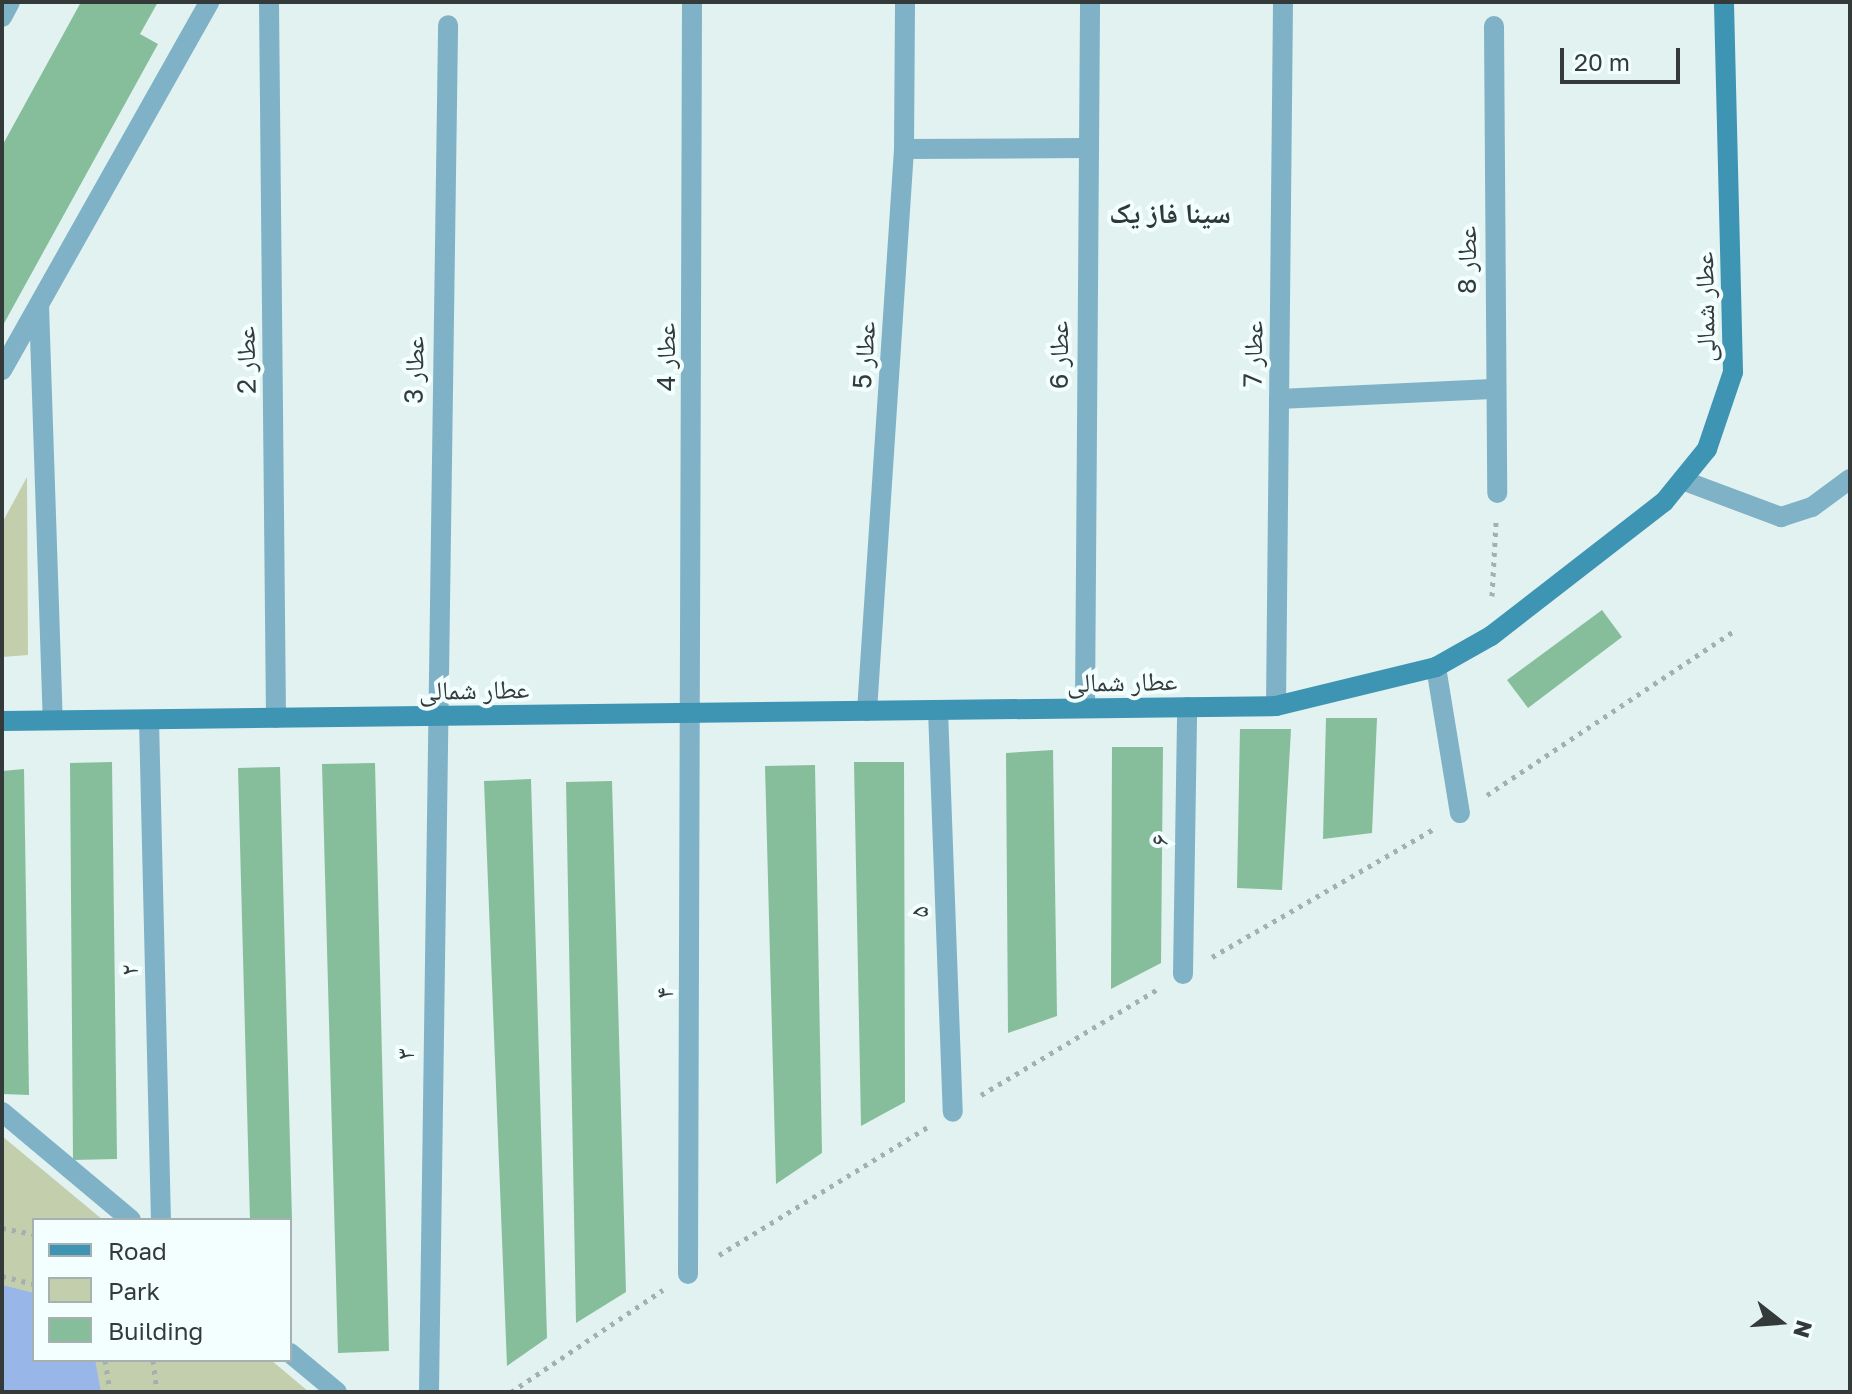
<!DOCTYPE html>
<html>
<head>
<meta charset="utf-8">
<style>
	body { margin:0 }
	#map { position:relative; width:1852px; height:1394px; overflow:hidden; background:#e2f2f1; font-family:"Golos Text","Noto Naskh Arabic",sans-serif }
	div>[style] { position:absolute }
	.green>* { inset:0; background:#c3cfac }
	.water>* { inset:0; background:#98b6e7 }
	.building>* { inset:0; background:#86be9b }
	.path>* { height:5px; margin-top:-2.5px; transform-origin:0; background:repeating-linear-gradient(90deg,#a4b0b0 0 4px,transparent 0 10px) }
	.street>* { height:20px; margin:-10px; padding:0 10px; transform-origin:10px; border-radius:10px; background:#7fb2c7 }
	.secondary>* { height:20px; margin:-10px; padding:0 10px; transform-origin:10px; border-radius:10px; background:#3e94b3 }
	span { translate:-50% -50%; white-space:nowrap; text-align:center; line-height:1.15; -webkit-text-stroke:8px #f2fffe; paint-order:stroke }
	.street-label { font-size:26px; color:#343a3a }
	.neighbourhood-label { font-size:28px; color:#2c3938; font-weight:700 }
	.frame { position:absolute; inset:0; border:4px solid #343a3a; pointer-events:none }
	.legend { position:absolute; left:32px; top:1218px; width:260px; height:144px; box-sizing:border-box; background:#f2fffe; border:2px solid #a6b0b0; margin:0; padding:10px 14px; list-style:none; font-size:24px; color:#343a3a }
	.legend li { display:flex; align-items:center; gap:16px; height:40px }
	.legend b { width:40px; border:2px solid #a6b0b0 }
	.north { position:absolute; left:1740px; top:1282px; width:80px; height:80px; -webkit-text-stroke:6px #f2fffe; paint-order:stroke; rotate:107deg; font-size:22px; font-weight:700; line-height:32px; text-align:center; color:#343a3a }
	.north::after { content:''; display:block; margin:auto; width:28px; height:36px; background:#343a3a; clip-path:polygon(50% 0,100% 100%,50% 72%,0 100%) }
	.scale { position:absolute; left:1560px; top:48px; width:120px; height:36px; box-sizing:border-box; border:4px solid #343a3a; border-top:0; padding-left:10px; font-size:24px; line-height:28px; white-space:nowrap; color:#343a3a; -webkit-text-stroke:6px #f2fffe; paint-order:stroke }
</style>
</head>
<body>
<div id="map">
	<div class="green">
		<div style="clip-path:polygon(27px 477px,28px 655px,2px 657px,2px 523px)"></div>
		<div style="clip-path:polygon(2px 1136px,103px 1220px,34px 1220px,34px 1360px,271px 1360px,309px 1392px,2px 1392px)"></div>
	</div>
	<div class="water">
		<div style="clip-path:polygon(2px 1285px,34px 1293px,34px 1360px,95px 1360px,101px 1392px,2px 1392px)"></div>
	</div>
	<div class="building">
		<div style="clip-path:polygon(81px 2px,158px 2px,140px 34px,158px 44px,2px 327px,2px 146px)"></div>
		<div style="clip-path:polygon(1602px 610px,1622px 637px,1528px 708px,1507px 680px)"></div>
		<div style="clip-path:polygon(1326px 718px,1377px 718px,1372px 833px,1323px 839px)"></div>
		<div style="clip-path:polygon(1240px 729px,1291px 729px,1282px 890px,1237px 888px)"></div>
		<div style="clip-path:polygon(1112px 747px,1163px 747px,1161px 963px,1111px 989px)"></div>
		<div style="clip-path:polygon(1053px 750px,1057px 1016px,1008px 1033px,1006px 753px)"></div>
		<div style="clip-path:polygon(112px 762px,117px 1159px,73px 1160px,70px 763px)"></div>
		<div style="clip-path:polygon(854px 762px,904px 762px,905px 1102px,861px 1126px)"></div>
		<div style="clip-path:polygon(375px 763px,389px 1351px,338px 1353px,322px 764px)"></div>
		<div style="clip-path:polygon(815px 765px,822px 1153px,776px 1184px,765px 766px)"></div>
		<div style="clip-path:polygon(280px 767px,292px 1220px,250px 1220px,238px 768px)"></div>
		<div style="clip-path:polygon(24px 769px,29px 1095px,2px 1094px,2px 771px)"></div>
		<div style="clip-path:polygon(531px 779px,547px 1338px,507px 1366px,484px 781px)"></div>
		<div style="clip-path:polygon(612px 781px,626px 1292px,576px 1323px,566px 782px)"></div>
	</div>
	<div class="path">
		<div style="left:1492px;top:596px;width:74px;rotate:-86.9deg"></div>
		<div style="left:1487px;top:795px;width:298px;rotate:-33.6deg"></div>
		<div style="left:1212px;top:957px;width:258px;rotate:-30deg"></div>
		<div style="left:981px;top:1095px;width:206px;rotate:-30.9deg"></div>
		<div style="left:2px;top:1228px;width:33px;rotate:11deg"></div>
		<div style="left:719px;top:1255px;width:245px;rotate:-31.5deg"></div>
		<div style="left:2px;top:1276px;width:33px;rotate:14deg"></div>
		<div style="left:105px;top:1360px;width:32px;rotate:81deg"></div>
		<div style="left:153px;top:1360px;width:32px;rotate:83deg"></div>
		<div style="left:511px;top:1392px;width:183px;rotate:-33.9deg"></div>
	</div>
	<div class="street">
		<div style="left:269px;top:2px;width:716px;rotate:89.44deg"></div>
		<div style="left:2px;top:17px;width:17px;rotate:-62deg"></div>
		<div style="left:1494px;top:26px;width:467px;rotate:89.6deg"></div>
		<div style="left:904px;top:149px;width:181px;rotate:-0.3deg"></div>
		<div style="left:39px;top:305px;width:415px;rotate:88.1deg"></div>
		<div style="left:2px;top:370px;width:422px;rotate:-60.6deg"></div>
		<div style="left:1279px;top:399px;width:213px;rotate:-2.7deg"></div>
		<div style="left:1682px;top:480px;width:106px;rotate:20.5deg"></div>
		<div style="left:1781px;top:517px;width:33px;rotate:-18deg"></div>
		<div style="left:1812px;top:507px;width:47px;rotate:-36.4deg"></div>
		<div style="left:1436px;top:667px;width:148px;rotate:80.7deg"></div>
		<div style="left:1276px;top:706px;width:704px;rotate:-89.43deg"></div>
		<div style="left:1085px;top:708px;width:706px;rotate:-89.59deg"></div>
		<div style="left:938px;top:710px;width:402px;rotate:87.9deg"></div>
		<div style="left:867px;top:711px;width:563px;rotate:-86.23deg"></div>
		<div style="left:904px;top:149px;width:147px;rotate:-89.6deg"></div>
		<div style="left:149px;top:720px;width:500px;rotate:88.63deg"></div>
		<div style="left:1183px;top:974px;width:267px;rotate:-89.1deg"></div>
		<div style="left:2px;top:1112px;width:168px;rotate:39.9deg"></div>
		<div style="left:688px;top:1274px;width:1272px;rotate:-89.82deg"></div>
		<div style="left:290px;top:1353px;width:61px;rotate:39.7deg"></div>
		<div style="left:429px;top:1392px;width:1367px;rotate:-89.2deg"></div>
	</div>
	<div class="secondary">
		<div style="left:2px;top:721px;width:1274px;rotate:-0.67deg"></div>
		<div style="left:1276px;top:706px;width:165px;rotate:-13.7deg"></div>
		<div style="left:1436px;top:667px;width:63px;rotate:-29.4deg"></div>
		<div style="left:1491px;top:636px;width:219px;rotate:-37.8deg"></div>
		<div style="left:1664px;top:502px;width:68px;rotate:-50.9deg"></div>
		<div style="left:1707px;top:449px;width:81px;rotate:-71.3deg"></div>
		<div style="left:1733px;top:372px;width:370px;rotate:-91.4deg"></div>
	</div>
	<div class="street-label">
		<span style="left:1467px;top:260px;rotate:-90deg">عطار 8</span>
		<span style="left:1705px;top:307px;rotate:-91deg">عطار شمالی</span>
		<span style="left:1253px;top:354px;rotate:-89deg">عطار 7</span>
		<span style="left:864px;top:355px;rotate:-86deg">عطار 5</span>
		<span style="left:1059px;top:355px;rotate:-90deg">عطار 6</span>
		<span style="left:666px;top:357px;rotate:-90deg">عطار 4</span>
		<span style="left:246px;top:360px;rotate:-91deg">عطار 2</span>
		<span style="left:414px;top:370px;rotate:-89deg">عطار 3</span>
		<span style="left:1122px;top:682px;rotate:-1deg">عطار شمالی</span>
		<span style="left:474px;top:690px;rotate:-1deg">عطار شمالی</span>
		<span style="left:1159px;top:840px;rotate:-89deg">۶</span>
		<span style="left:919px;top:912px;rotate:-92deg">۵</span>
		<span style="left:129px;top:970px;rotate:-91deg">۲</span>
		<span style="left:664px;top:993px;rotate:-90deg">۴</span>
		<span style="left:405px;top:1054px;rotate:-90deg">۳</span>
	</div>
	<div class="neighbourhood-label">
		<span style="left:1170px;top:213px">سینا فاز یک</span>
	</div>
	<div class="frame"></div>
	<ul class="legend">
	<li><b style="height:10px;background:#3e94b3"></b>Road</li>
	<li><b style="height:22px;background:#c3cfac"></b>Park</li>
	<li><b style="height:22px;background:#86be9b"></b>Building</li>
	</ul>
	<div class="north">N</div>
	<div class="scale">20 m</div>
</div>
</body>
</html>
